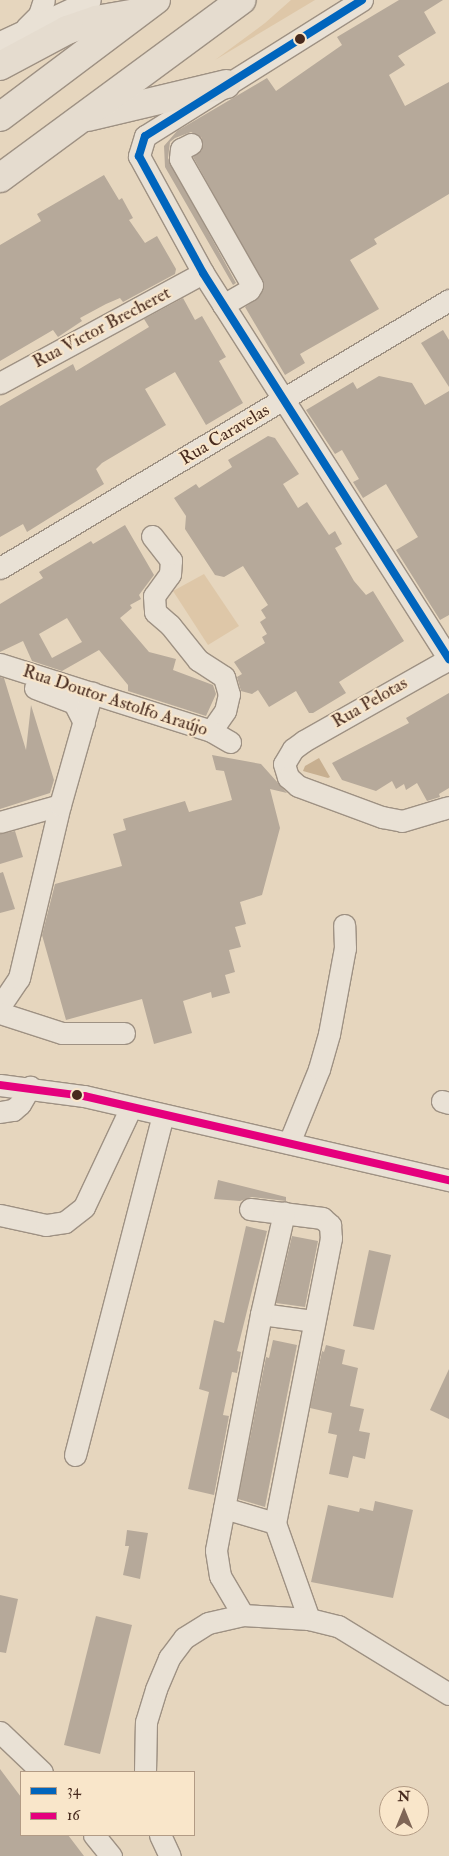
<!DOCTYPE html>
<html>
<head>
<meta charset="utf-8">
<style>
	body { margin:0 }
	#map { position:relative; width:449px; height:1856px; overflow:hidden; background:#e6d6be; font-family:"IM FELL Double Pica",serif }
	div>[style] { position:absolute }
	.green>* { inset:0; background:#dec7a8 }
	.water>* { inset:0; background:#c7af90 }
	.building>* { inset:0; background:#b6a99a }
	.roads { filter:drop-shadow(1px 0 #9e9183) drop-shadow(-1px 0 #9e9183) drop-shadow(0 1px #9e9183) drop-shadow(0 -1px #9e9183) }
	.minor>* { height:21px; margin:-10.5px; padding:0 10.5px; transform-origin:10.5px; border-radius:10.5px; background:#e9e1d5 }
	.highway>* { height:28px; margin:-14px; padding:0 14px; transform-origin:14px; border-radius:14px; background:#e5dccf }
	.bus-1>* { height:8px; margin:-4px; padding:0 4px; transform-origin:4px; border-radius:4px; background:#0065bd }
	.bus-2>* { height:8px; margin:-4px; padding:0 4px; transform-origin:4px; border-radius:4px; background:#e5007d }
	.dots>* { width:14px; height:14px; translate:-50% -50%; box-sizing:border-box; border:2px solid #f9e6ca; border-radius:50% }
	span { translate:-50% -50%; white-space:nowrap; text-align:center; line-height:1.15; -webkit-text-stroke:4px #f9e6ca; paint-order:stroke }
	.street-label { font-size:18px; color:#472a1e }
	.legend { position:absolute; left:20px; top:1771px; width:175px; height:65px; box-sizing:border-box; background:#f9e6ca; border:1px solid #b29b85; margin:0; padding:6px 9px; list-style:none; font-size:15px; color:#472a1e }
	.legend li { display:flex; align-items:center; gap:10px; height:25px }
	.legend b { width:25px; border:1px solid #b29b85 }
	.north { position:absolute; left:379px; top:1786px; width:50px; height:50px; box-sizing:border-box; background:#f9e6ca; border:1px solid #b29b85; border-radius:50%; rotate:0deg; font-size:14px; font-weight:700; line-height:20px; text-align:center; color:#472a1e }
	.north::after { content:''; display:block; margin:auto; width:18px; height:22px; background:#7f6656; clip-path:polygon(50% 0,100% 100%,50% 72%,0 100%) }
</style>
</head>
<body>
<div id="map">
	<div class="green">
		<div style="clip-path:polygon(291px 0,315px 0,215px 60px,265px 23px)"></div>
		<div style="clip-path:polygon(204px 574px,239px 626px,208px 645px,173px 591px)"></div>
	</div>
	<div class="water">
		<div style="clip-path:polygon(319px 758px,330px 777px,328px 778px,303px 771px,305px 766px)"></div>
	</div>
	<div class="building">
		<div style="clip-path:polygon(399px 0,443px 0,424px 12px,436px 33px,398px 56px,405px 65px,389px 75px,405px 106px,449px 82px,449px 194px,374px 239px,377px 244px,350px 260px,379px 309px,300px 354px,305px 363px,285px 375px,245px 307px,259px 297px,264px 285px,193px 157px,202px 150px,202px 138px,191px 132px,175px 138px,170px 142px,168px 158px,236px 283px,233px 285px,165px 167px,164px 146px,177px 131px,267px 78px,276px 91px,342px 45px,337px 37px)"></div>
		<div style="clip-path:polygon(104px 175px,119px 200px,122px 198px,133px 218px,129px 220px,145px 243px,157px 236px,176px 269px,175px 274px,123px 302px,120px 298px,106px 304px,80px 318px,82px 321px,58px 337px,53px 330px,0 361px,0 245px,41px 221px,37px 214px)"></div>
		<div style="clip-path:polygon(183px 298px,195px 320px,202px 316px,226px 357px,219px 361px,243px 403px,206px 425px,175px 372px,145px 389px,166px 425px,102px 463px,96px 469px,104px 484px,27px 532px,23px 524px,0 537px,0 406px,73px 364px,76px 371px,149px 327px,144px 319px)"></div>
		<div style="clip-path:polygon(443px 330px,449px 340px,449px 387px,421px 343px)"></div>
		<div style="clip-path:polygon(379px 376px,412px 383px,425px 405px,449px 391px,449px 615px,440px 620px,396px 550px,418px 537px,386px 484px,363px 498px,353px 482px,359px 479px,342px 450px,335px 454px,306px 410px,353px 382px,357px 389px)"></div>
		<div style="clip-path:polygon(268px 436px,275px 438px,299px 474px,283px 484px,298px 508px,307px 502px,329px 535px,335px 531px,342px 544px,335px 548px,354px 581px,366px 595px,373px 591px,404px 641px,339px 682px,346px 693px,313px 713px,309px 713px,296px 691px,269px 707px,258px 690px,252px 694px,241px 691px,237px 677px,242px 674px,234px 662px,265px 643px,262px 637px,267px 634px,260px 622px,266px 618px,261px 610px,268px 605px,243px 566px,224px 577px,215px 575px,185px 529px,186px 516px,174px 498px,196px 484px,199px 488px,232px 467px,228px 460px)"></div>
		<div style="clip-path:polygon(evenodd,125px 525px,154px 575px,139px 595px,141px 599px,130px 605px,132px 608px,120px 618px,149px 652px,176px 659px,173px 670px,213px 685px,216px 694px,206px 716px,128px 691px,128px 685px,99px 650px,62px 671px,32px 661px,23px 641px,0 652px,0 604px,43px 578px,39px 572px,91px 541px,93px 544px,125px 525px,67px 618px,82px 642px,52px 658px,39px 634px,67px 618px)"></div>
		<div style="clip-path:polygon(0 677px,4px 678px,26px 750px,31px 705px,54px 780px,50px 793px,0 809px)"></div>
		<div style="clip-path:polygon(449px 693px,449px 788px,439px 794px,440px 797px,427px 801px,417px 783px,406px 790px,404px 784px,396px 789px,392px 781px,376px 791px,342px 780px,332px 763px,409px 723px,406px 718px)"></div>
		<div style="clip-path:polygon(212px 755px,261px 764px,287px 793px,270px 789px,280px 828px,262px 895px,240px 902px,246px 924px,235px 927px,241px 947px,229px 950px,235px 972px,225px 975px,230px 993px,212px 998px,211px 992px,183px 1001px,192px 1033px,154px 1044px,142px 999px,66px 1020px,42px 935px,55px 884px,122px 866px,113px 834px,126px 830px,123px 819px,185px 801px,189px 812px,232px 800px,224px 771px,216px 770px)"></div>
		<div style="clip-path:polygon(15px 831px,23px 857px,0 864px,0 834px)"></div>
		<div style="clip-path:polygon(3px 872px,15px 909px,0 913px,0 873px)"></div>
		<div style="clip-path:polygon(218px 1180px,286px 1197px,286px 1201px,252px 1197px,240px 1201px,214px 1199px)"></div>
		<div style="clip-path:polygon(246px 1226px,267px 1231px,237px 1351px,241px 1352px,237px 1373px,232px 1372px,223px 1415px,229px 1416px,214px 1495px,188px 1489px,209px 1392px,199px 1389px,214px 1320px,224px 1323px)"></div>
		<div style="clip-path:polygon(292px 1236px,318px 1241px,305px 1307px,276px 1303px)"></div>
		<div style="clip-path:polygon(369px 1250px,391px 1255px,374px 1330px,353px 1326px)"></div>
		<div style="clip-path:polygon(273px 1340px,297px 1345px,265px 1507px,238px 1499px,266px 1357px,269px 1358px)"></div>
		<div style="clip-path:polygon(326px 1345px,345px 1350px,342px 1364px,358px 1368px,350px 1406px,364px 1409px,359px 1431px,370px 1433px,365px 1459px,353px 1456px,348px 1478px,329px 1474px,337px 1435px,328px 1433px,332px 1413px,310px 1408px,322px 1351px,324px 1352px)"></div>
		<div style="clip-path:polygon(449px 1369px,449px 1419px,430px 1410px)"></div>
		<div style="clip-path:polygon(375px 1501px,413px 1510px,393px 1598px,311px 1582px,328px 1505px,359px 1512px,360px 1508px,373px 1511px)"></div>
		<div style="clip-path:polygon(127px 1530px,148px 1533px,140px 1579px,123px 1575px,129px 1546px,125px 1546px)"></div>
		<div style="clip-path:polygon(0 1595px,18px 1599px,6px 1653px,0 1652px)"></div>
		<div style="clip-path:polygon(96px 1616px,132px 1625px,100px 1754px,64px 1745px)"></div>
		<div style="clip-path:polygon(0 1769px,21px 1797px,21px 1835px,68px 1835px,84px 1856px,0 1856px)"></div>
	</div>
	<div class="roads">
		<div class="minor">
			<div style="left:362px;top:0;width:256px;rotate:147.9deg"></div>
			<div style="left:145px;top:136px;width:21px;rotate:107deg"></div>
			<div style="left:139px;top:156px;width:133px;rotate:61.3deg"></div>
			<div style="left:203px;top:273px;width:458px;rotate:57.5deg"></div>
			<div style="left:26px;top:28px;width:18px;rotate:-45deg"></div>
			<div style="left:39px;top:15px;width:16px;rotate:-72deg"></div>
			<div style="left:0;top:42px;width:99px;rotate:-25deg"></div>
			<div style="left:191px;top:144px;width:11px;rotate:153deg"></div>
			<div style="left:181px;top:149px;width:10px;rotate:96deg"></div>
			<div style="left:180px;top:159px;width:145px;rotate:60.3deg"></div>
			<div style="left:252px;top:285px;width:6px;rotate:121deg"></div>
			<div style="left:249px;top:290px;width:30px;rotate:150deg"></div>
			<div style="left:0;top:383px;width:231px;rotate:-28.5deg"></div>
			<div style="left:152px;top:536px;width:31px;rotate:52deg"></div>
			<div style="left:171px;top:560px;width:14px;rotate:94deg"></div>
			<div style="left:170px;top:574px;width:27px;rotate:126deg"></div>
			<div style="left:154px;top:596px;width:16px;rotate:86deg"></div>
			<div style="left:155px;top:612px;width:20px;rotate:41deg"></div>
			<div style="left:170px;top:625px;width:45px;rotate:51.3deg"></div>
			<div style="left:198px;top:660px;width:31px;rotate:33deg"></div>
			<div style="left:224px;top:677px;width:18px;rotate:74deg"></div>
			<div style="left:229px;top:694px;width:17px;rotate:103deg"></div>
			<div style="left:225px;top:711px;width:24px;rotate:125deg"></div>
			<div style="left:0;top:568px;width:523px;rotate:-30.83deg"></div>
			<div style="left:449px;top:659px;width:167px;rotate:150.5deg"></div>
			<div style="left:304px;top:741px;width:14px;rotate:144deg"></div>
			<div style="left:293px;top:749px;width:17px;rotate:121deg"></div>
			<div style="left:284px;top:764px;width:14px;rotate:73deg"></div>
			<div style="left:288px;top:777px;width:13px;rotate:42deg"></div>
			<div style="left:298px;top:786px;width:90px;rotate:20.3deg"></div>
			<div style="left:382px;top:817px;width:20px;rotate:11deg"></div>
			<div style="left:402px;top:821px;width:49px;rotate:-16.6deg"></div>
			<div style="left:0;top:664px;width:221px;rotate:17.6deg"></div>
			<div style="left:211px;top:731px;width:22px;rotate:30deg"></div>
			<div style="left:35px;top:688px;width:42px;rotate:21deg"></div>
			<div style="left:74px;top:703px;width:22px;rotate:63deg"></div>
			<div style="left:0;top:822px;width:62px;rotate:-15.8deg"></div>
			<div style="left:0;top:1006px;width:34px;rotate:-56deg"></div>
			<div style="left:19px;top:978px;width:178px;rotate:-76.7deg"></div>
			<div style="left:60px;top:805px;width:117px;rotate:-74.2deg"></div>
			<div style="left:0;top:1013px;width:65px;rotate:17.9deg"></div>
			<div style="left:62px;top:1033px;width:62px"></div>
			<div style="left:0;top:1085px;width:85px;rotate:7.5deg"></div>
			<div style="left:84px;top:1096px;width:375px;rotate:13deg"></div>
			<div style="left:442px;top:1101px;width:7px;rotate:16deg"></div>
			<div style="left:0;top:1112px;width:13px;rotate:-9deg"></div>
			<div style="left:13px;top:1110px;width:9px;rotate:-41deg"></div>
			<div style="left:20px;top:1104px;width:20px;rotate:-60deg"></div>
			<div style="left:289px;top:1143px;width:80px;rotate:-67.9deg"></div>
			<div style="left:319px;top:1069px;width:36px;rotate:-74deg"></div>
			<div style="left:329px;top:1034px;width:87px;rotate:-79.5deg"></div>
			<div style="left:345px;top:948px;width:23px;rotate:-92deg"></div>
			<div style="left:250px;top:1209px;width:73px;rotate:7.1deg"></div>
			<div style="left:322px;top:1218px;width:11px;rotate:41deg"></div>
			<div style="left:330px;top:1225px;width:13px;rotate:86deg"></div>
			<div style="left:331px;top:1238px;width:290px;rotate:101.1deg"></div>
			<div style="left:275px;top:1523px;width:102px;rotate:70.5deg"></div>
			<div style="left:0;top:1215px;width:47px;rotate:12.3deg"></div>
			<div style="left:46px;top:1225px;width:19px;rotate:-9deg"></div>
			<div style="left:65px;top:1222px;width:24px;rotate:-38deg"></div>
			<div style="left:84px;top:1207px;width:110px;rotate:-64.8deg"></div>
			<div style="left:261px;top:1314px;width:52px;rotate:7.7deg"></div>
			<div style="left:75px;top:1455px;width:351px;rotate:-75.5deg"></div>
			<div style="left:224px;top:1508px;width:53px;rotate:16.4deg"></div>
			<div style="left:243px;top:1615px;width:45px;rotate:-120.5deg"></div>
			<div style="left:220px;top:1576px;width:26px;rotate:-99deg"></div>
			<div style="left:216px;top:1550px;width:240px;rotate:-79.2deg"></div>
			<div style="left:261px;top:1314px;width:104px;rotate:-77.2deg"></div>
			<div style="left:0;top:1732px;width:58px;rotate:43.6deg"></div>
			<div style="left:145px;top:1772px;width:50px;rotate:-88.9deg"></div>
			<div style="left:146px;top:1722px;width:34px;rotate:-73deg"></div>
			<div style="left:156px;top:1689px;width:34px;rotate:-67deg"></div>
			<div style="left:169px;top:1658px;width:25px;rotate:-53deg"></div>
			<div style="left:184px;top:1638px;width:28px;rotate:-32deg"></div>
			<div style="left:208px;top:1623px;width:36px;rotate:-13deg"></div>
			<div style="left:243px;top:1615px;width:66px;rotate:3.5deg"></div>
			<div style="left:309px;top:1619px;width:30px;rotate:14deg"></div>
			<div style="left:338px;top:1626px;width:130px;rotate:31.5deg"></div>
			<div style="left:94px;top:1835px;width:27px;rotate:51deg"></div>
			<div style="left:160px;top:1835px;width:23px;rotate:65deg"></div>
		</div>
		<div class="highway">
			<div style="left:0;top:66px;width:76px;rotate:-28.2deg"></div>
			<div style="left:67px;top:30px;width:31px;rotate:-19deg"></div>
			<div style="left:96px;top:20px;width:41px;rotate:-9.9deg"></div>
			<div style="left:0;top:117px;width:195px;rotate:-36.9deg"></div>
			<div style="left:88px;top:117px;width:142px;rotate:-13.4deg"></div>
			<div style="left:0;top:178px;width:300px;rotate:-36.4deg"></div>
		</div>
	</div>
	<div class="bus-1">
		<div style="left:362px;top:0;width:256px;rotate:147.9deg"></div>
		<div style="left:145px;top:136px;width:21px;rotate:107deg"></div>
		<div style="left:139px;top:156px;width:133px;rotate:61.3deg"></div>
		<div style="left:203px;top:273px;width:458px;rotate:57.5deg"></div>
	</div>
	<div class="bus-2">
		<div style="left:0;top:1085px;width:85px;rotate:7.5deg"></div>
		<div style="left:84px;top:1096px;width:375px;rotate:13deg"></div>
	</div>
	<div class="dots">
		<div style="left:300px;top:39px;background:#472a1e"></div>
		<div style="left:77px;top:1095px;background:#472a1e"></div>
	</div>
	<div class="street-label">
		<span style="left:102px;top:328px;rotate:-28deg">Rua Victor Brecheret</span>
		<span style="left:225px;top:435px;rotate:-31deg">Rua Caravelas</span>
		<span style="left:115px;top:701px;rotate:18deg">Rua Doutor Astolfo Araújo</span>
		<span style="left:370px;top:703px;rotate:-30deg">Rua Pelotas</span>
	</div>
	<ul class="legend">
	<li><b style="height:6px;background:#0065bd"></b>34</li>
	<li><b style="height:6px;background:#e5007d"></b>16</li>
	</ul>
	<div class="north">N</div>
</div>
</body>
</html>
